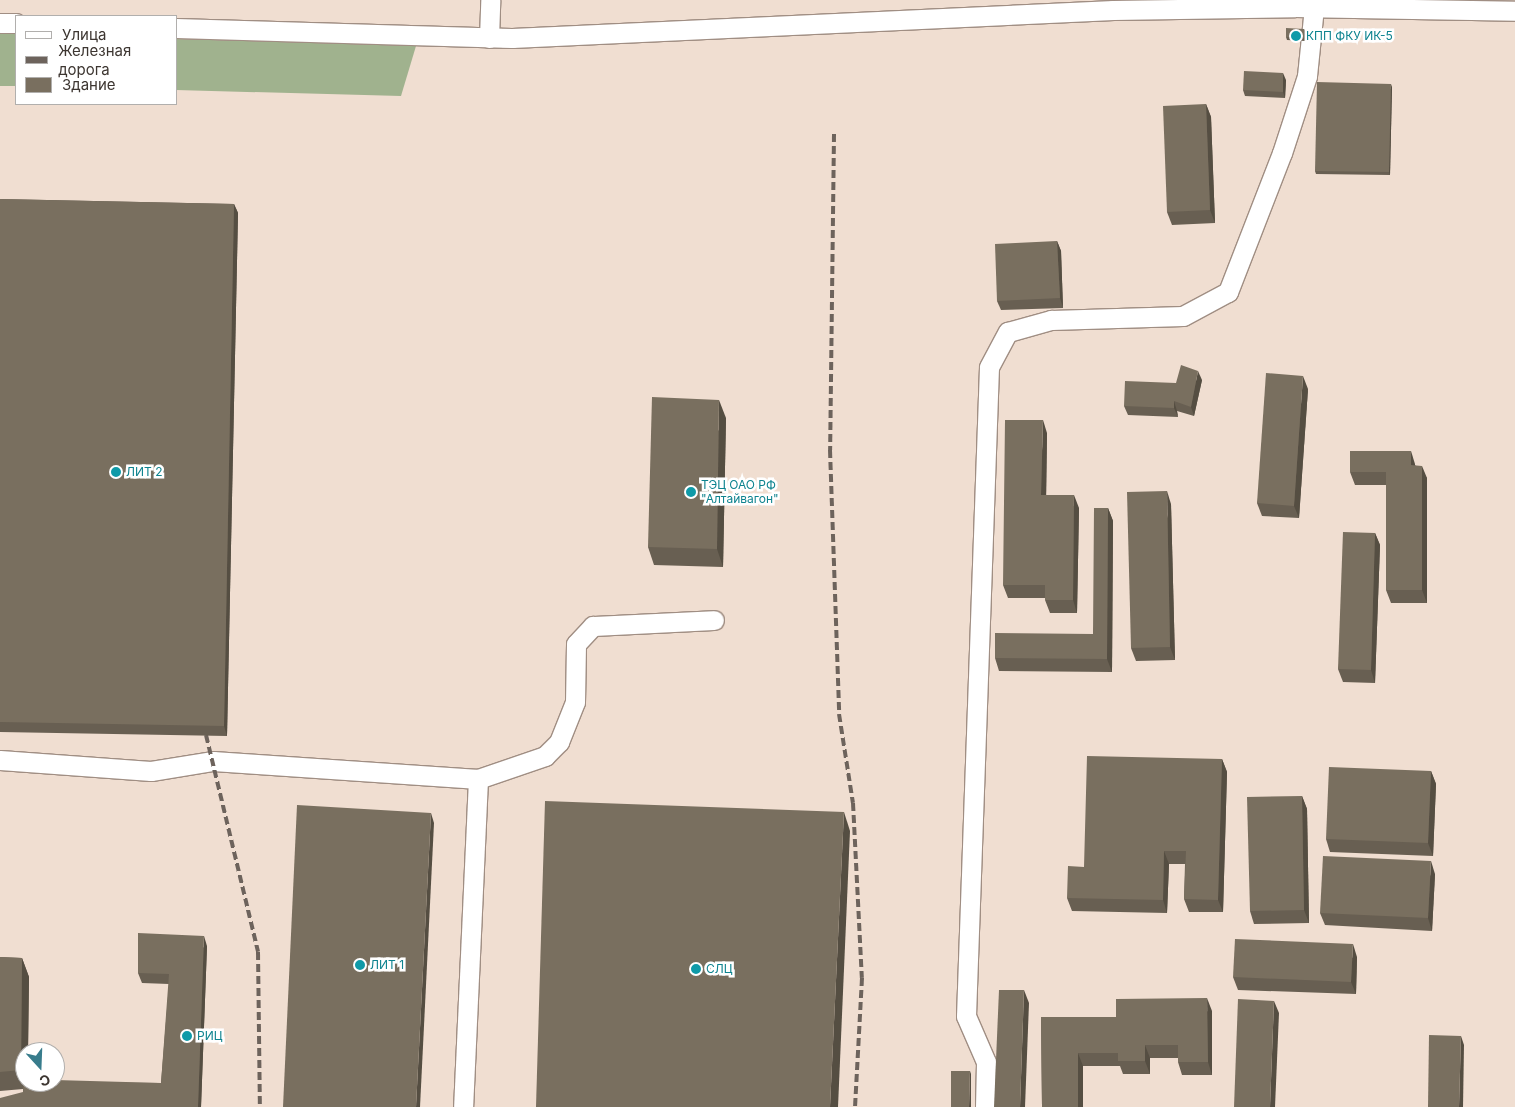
<!DOCTYPE html>
<html>
<head>
<meta charset="utf-8">
<style>
	body { margin:0 }
	#map { position:relative; width:1515px; height:1107px; overflow:hidden; background:#f0ded1; font-family:Inter,sans-serif }
	div>[style] { position:absolute }
	.forest>* { inset:0; background:#a0b28e }
	.roads { filter:drop-shadow(1px 0 #a08e83) drop-shadow(-1px 0 #a08e83) drop-shadow(0 1px #a08e83) drop-shadow(0 -1px #a08e83) }
	.minor>* { height:19px; margin:-9.5px; padding:0 9.5px; transform-origin:9.5px; border-radius:9.5px; background:#fff }
	.rail>* { height:4px; margin-top:-2px; transform-origin:0; background:repeating-linear-gradient(90deg,#6d635c 0 8px,transparent 0 12px) }
	.wall>* { inset:0; background:#685f52 }
	.shaded-wall>* { inset:0; background:#554e42 }
	.building>* { inset:0; background:#796f5f }
	.dots>* { width:14px; height:14px; translate:-50% -50%; box-sizing:border-box; border:2px solid #fff; border-radius:50% }
	span { translate:-50% -50%; white-space:nowrap; text-align:center; line-height:1.15; -webkit-text-stroke:5px #fff; paint-order:stroke }
	.culture-label { font-size:12px; color:#0d838f }
	.left { translate:0 -50%; text-align:left }
	.legend { position:absolute; left:15px; top:15px; width:162px; height:90px; box-sizing:border-box; background:#fff; border:1px solid #b1afad; margin:0; padding:6px 9px; list-style:none; font-size:15px; color:#3d3631 }
	.legend li { display:flex; align-items:center; gap:10px; height:25px }
	.legend b { width:25px; border:1px solid #b1afad }
	.north { position:absolute; left:15px; top:1042px; width:50px; height:50px; box-sizing:border-box; background:#fff; border:1px solid #b1afad; border-radius:50%; rotate:160deg; font-size:14px; font-weight:700; line-height:20px; text-align:center; color:#3d3631 }
	.north::after { content:''; display:block; margin:auto; width:18px; height:22px; background:#387c8c; clip-path:polygon(50% 0,100% 100%,50% 72%,0 100%) }
</style>
</head>
<body>
<div id="map">
	<div class="forest">
		<div style="clip-path:polygon(0 34px,16px 34px,16px 86px,0 86px)"></div>
		<div style="clip-path:polygon(176px 39px,416px 46px,401px 96px,176px 90px)"></div>
	</div>
	<div class="roads">
		<div class="minor">
			<div style="left:0;top:23px;width:16px"></div>
			<div style="left:176px;top:28px;width:336px;rotate:1.7deg"></div>
			<div style="left:512px;top:38px;width:602px;rotate:-2.67deg"></div>
			<div style="left:1113px;top:10px;width:182px;rotate:-0.9deg"></div>
			<div style="left:1295px;top:7px;width:220px;rotate:1deg"></div>
			<div style="left:489px;top:38px;width:38px;rotate:-88deg"></div>
			<div style="left:0;top:760px;width:151px;rotate:4.2deg"></div>
			<div style="left:151px;top:771px;width:63px;rotate:-9.2deg"></div>
			<div style="left:213px;top:761px;width:266px;rotate:3.9deg"></div>
			<div style="left:478px;top:779px;width:328px;rotate:92.6deg"></div>
			<div style="left:478px;top:779px;width:71px;rotate:-18.9deg"></div>
			<div style="left:545px;top:756px;width:20px;rotate:-45deg"></div>
			<div style="left:559px;top:742px;width:43px;rotate:-68.2deg"></div>
			<div style="left:575px;top:702px;width:58px;rotate:-89deg"></div>
			<div style="left:576px;top:644px;width:25px;rotate:-47deg"></div>
			<div style="left:593px;top:626px;width:121px;rotate:-2.8deg"></div>
			<div style="left:985px;top:1107px;width:45px;rotate:-88.7deg"></div>
			<div style="left:986px;top:1062px;width:50px;rotate:-113.5deg"></div>
			<div style="left:966px;top:1016px;width:649px;rotate:-87.97deg"></div>
			<div style="left:989px;top:367px;width:40px;rotate:-62deg"></div>
			<div style="left:1008px;top:332px;width:45px;rotate:-15.6deg"></div>
			<div style="left:1051px;top:320px;width:132px;rotate:-1.7deg"></div>
			<div style="left:1183px;top:316px;width:51px;rotate:-28.1deg"></div>
			<div style="left:1228px;top:292px;width:149px;rotate:-68.8deg"></div>
			<div style="left:1282px;top:153px;width:81px;rotate:-72deg"></div>
			<div style="left:1307px;top:76px;width:69px;rotate:-84.2deg"></div>
		</div>
	</div>
	<div class="rail">
		<div style="left:834px;top:134px;width:316px;rotate:90.7deg"></div>
		<div style="left:830px;top:450px;width:264px;rotate:88deg"></div>
		<div style="left:839px;top:714px;width:90px;rotate:81.1deg"></div>
		<div style="left:853px;top:803px;width:175px;rotate:87.1deg"></div>
		<div style="left:862px;top:978px;width:129px;rotate:93.1deg"></div>
		<div style="left:206px;top:735px;width:223px;rotate:76.5deg"></div>
		<div style="left:258px;top:952px;width:155px;rotate:89.3deg"></div>
	</div>
	<div class="wall">
		<div style="clip-path:polygon(1304px 29px,1306px 32px,1305px 41px,1287px 40px,1286px 37px)"></div>
		<div style="clip-path:polygon(1286px 80px,1285px 98px,1245px 96px,1243px 90px)"></div>
		<div style="clip-path:polygon(1392px 87px,1390px 175px,1316px 174px,1315px 171px)"></div>
		<div style="clip-path:polygon(1206px 104px,1211px 117px,1215px 223px,1172px 225px,1167px 212px)"></div>
		<div style="clip-path:polygon(0 199px,234px 204px,238px 213px,227px 736px,0 732px)"></div>
		<div style="clip-path:polygon(1057px 241px,1061px 251px,1063px 308px,1001px 310px,997px 301px)"></div>
		<div style="clip-path:polygon(1202px 380px,1194px 416px,1177px 411px,1178px 417px,1128px 415px,1124px 406px,1176px 383px)"></div>
		<div style="clip-path:polygon(1308px 389px,1299px 518px,1262px 516px,1257px 503px)"></div>
		<div style="clip-path:polygon(726px 418px,723px 567px,654px 565px,648px 547px)"></div>
		<div style="clip-path:polygon(1047px 433px,1046px 495px,1079px 508px,1077px 613px,1050px 613px,1045px 600px,1045px 598px,1008px 598px,1003px 585px)"></div>
		<div style="clip-path:polygon(1415px 464px,1415px 465px,1427px 478px,1427px 603px,1391px 603px,1386px 590px,1386px 485px,1355px 485px,1350px 472px)"></div>
		<div style="clip-path:polygon(1171px 504px,1175px 660px,1136px 661px,1131px 648px)"></div>
		<div style="clip-path:polygon(1108px 508px,1113px 521px,1112px 672px,999px 671px,995px 658px,1093px 634px)"></div>
		<div style="clip-path:polygon(1375px 533px,1380px 545px,1375px 683px,1343px 682px,1338px 669px)"></div>
		<div style="clip-path:polygon(1222px 759px,1227px 772px,1223px 912px,1189px 912px,1184px 899px,1185px 864px,1169px 864px,1167px 913px,1072px 911px,1067px 898px,1084px 867px)"></div>
		<div style="clip-path:polygon(1431px 771px,1436px 784px,1433px 856px,1330px 852px,1326px 839px)"></div>
		<div style="clip-path:polygon(1302px 796px,1307px 809px,1309px 923px,1254px 924px,1250px 911px)"></div>
		<div style="clip-path:polygon(1435px 874px,1432px 931px,1325px 925px,1320px 913px)"></div>
		<div style="clip-path:polygon(207px 946px,201px 1107px,23px 1092px,23px 1089px,0 1091px,0 957px,22px 958px,29px 977px,28px 1052px,25px 1052px,25px 1082px,161px 1083px,169px 984px,142px 983px,138px 973px)"></div>
		<div style="clip-path:polygon(1357px 957px,1356px 994px,1238px 990px,1233px 977px)"></div>
		<div style="clip-path:polygon(1212px 1011px,1212px 1075px,1182px 1075px,1178px 1062px,1178px 1058px,1150px 1058px,1150px 1074px,1123px 1074px,1120px 1066px,1083px 1066px,1083px 1107px,1042px 1107px,1041px 1017px,1116px 1017px)"></div>
	</div>
	<div class="shaded-wall">
		<div style="clip-path:polygon(1304px 29px,1306px 32px,1305px 41px,1304px 38px)"></div>
		<div style="clip-path:polygon(1283px 73px,1286px 80px,1285px 98px,1283px 92px)"></div>
		<div style="clip-path:polygon(1391px 84px,1392px 87px,1390px 175px,1389px 172px)"></div>
		<div style="clip-path:polygon(1206px 104px,1211px 117px,1215px 223px,1210px 210px)"></div>
		<div style="clip-path:polygon(234px 204px,238px 213px,227px 736px,224px 726px)"></div>
		<div style="clip-path:polygon(1057px 241px,1061px 251px,1063px 308px,1060px 298px)"></div>
		<div style="clip-path:polygon(1198px 371px,1202px 380px,1194px 416px,1191px 407px)"></div>
		<div style="clip-path:polygon(1303px 376px,1308px 389px,1299px 518px,1294px 506px)"></div>
		<div style="clip-path:polygon(719px 400px,726px 418px,723px 567px,717px 549px)"></div>
		<div style="clip-path:polygon(1174px 401px,1177px 411px,1178px 417px,1174px 408px)"></div>
		<div style="clip-path:polygon(1043px 420px,1047px 433px,1046px 508px,1041px 495px)"></div>
		<div style="clip-path:polygon(1411px 451px,1415px 464px,1415px 478px,1411px 465px)"></div>
		<div style="clip-path:polygon(1422px 466px,1427px 478px,1427px 603px,1422px 590px)"></div>
		<div style="clip-path:polygon(1167px 491px,1171px 504px,1175px 660px,1170px 647px)"></div>
		<div style="clip-path:polygon(1074px 495px,1079px 508px,1077px 613px,1073px 600px)"></div>
		<div style="clip-path:polygon(1108px 508px,1113px 521px,1112px 672px,1107px 659px)"></div>
		<div style="clip-path:polygon(1375px 533px,1380px 545px,1375px 683px,1371px 670px)"></div>
		<div style="clip-path:polygon(1222px 759px,1227px 772px,1223px 912px,1218px 900px)"></div>
		<div style="clip-path:polygon(1431px 771px,1436px 784px,1433px 856px,1428px 843px)"></div>
		<div style="clip-path:polygon(1302px 796px,1307px 809px,1309px 923px,1304px 910px)"></div>
		<div style="clip-path:polygon(844px 812px,850px 831px,838px 1107px,830px 1107px)"></div>
		<div style="clip-path:polygon(431px 813px,434px 823px,420px 1107px,416px 1107px)"></div>
		<div style="clip-path:polygon(1164px 851px,1169px 864px,1167px 913px,1163px 900px)"></div>
		<div style="clip-path:polygon(1431px 861px,1435px 874px,1432px 931px,1428px 918px)"></div>
		<div style="clip-path:polygon(204px 936px,207px 946px,201px 1107px,198px 1107px)"></div>
		<div style="clip-path:polygon(1353px 944px,1357px 957px,1356px 994px,1351px 982px)"></div>
		<div style="clip-path:polygon(22px 958px,29px 977px,28px 1052px,25px 1052px,25px 1082px,27px 1089px,21px 1070px)"></div>
		<div style="clip-path:polygon(1024px 990px,1029px 1003px,1025px 1107px,1020px 1107px)"></div>
		<div style="clip-path:polygon(1207px 998px,1212px 1011px,1212px 1075px,1208px 1062px)"></div>
		<div style="clip-path:polygon(1274px 1001px,1279px 1013px,1275px 1107px,1270px 1107px)"></div>
		<div style="clip-path:polygon(1461px 1036px,1464px 1045px,1463px 1107px,1459px 1107px)"></div>
		<div style="clip-path:polygon(1145px 1045px,1150px 1058px,1150px 1074px,1145px 1061px)"></div>
		<div style="clip-path:polygon(1078px 1053px,1083px 1066px,1083px 1107px,1078px 1107px)"></div>
		<div style="clip-path:polygon(970px 1071px,971px 1074px,971px 1107px,969px 1107px)"></div>
	</div>
	<div class="building">
		<div style="clip-path:polygon(1286px 28px,1304px 29px,1304px 38px,1286px 37px)"></div>
		<div style="clip-path:polygon(1244px 71px,1283px 73px,1283px 92px,1243px 90px)"></div>
		<div style="clip-path:polygon(1317px 82px,1391px 84px,1389px 172px,1315px 171px)"></div>
		<div style="clip-path:polygon(1206px 104px,1210px 210px,1167px 212px,1163px 106px)"></div>
		<div style="clip-path:polygon(0 199px,234px 204px,224px 726px,0 722px)"></div>
		<div style="clip-path:polygon(1057px 241px,1060px 298px,997px 301px,995px 244px)"></div>
		<div style="clip-path:polygon(1181px 365px,1198px 371px,1191px 407px,1174px 401px,1174px 408px,1124px 406px,1125px 381px,1176px 383px)"></div>
		<div style="clip-path:polygon(1266px 373px,1303px 376px,1294px 506px,1257px 503px)"></div>
		<div style="clip-path:polygon(652px 397px,719px 400px,717px 549px,648px 547px)"></div>
		<div style="clip-path:polygon(1005px 420px,1043px 420px,1041px 495px,1074px 495px,1073px 600px,1045px 600px,1045px 585px,1003px 585px)"></div>
		<div style="clip-path:polygon(1350px 451px,1411px 451px,1411px 465px,1422px 466px,1422px 590px,1386px 590px,1386px 472px,1350px 472px)"></div>
		<div style="clip-path:polygon(1167px 491px,1170px 647px,1131px 648px,1127px 492px)"></div>
		<div style="clip-path:polygon(1094px 508px,1108px 508px,1107px 659px,995px 658px,995px 633px,1093px 634px)"></div>
		<div style="clip-path:polygon(1343px 532px,1375px 533px,1371px 670px,1338px 669px)"></div>
		<div style="clip-path:polygon(1087px 756px,1222px 759px,1218px 900px,1184px 899px,1186px 851px,1164px 851px,1163px 900px,1067px 898px,1068px 866px,1084px 867px)"></div>
		<div style="clip-path:polygon(1329px 767px,1431px 771px,1428px 843px,1326px 839px)"></div>
		<div style="clip-path:polygon(1302px 796px,1304px 910px,1250px 911px,1247px 797px)"></div>
		<div style="clip-path:polygon(545px 801px,844px 812px,830px 1107px,536px 1107px)"></div>
		<div style="clip-path:polygon(297px 805px,431px 813px,416px 1107px,283px 1107px)"></div>
		<div style="clip-path:polygon(1323px 856px,1431px 861px,1428px 918px,1320px 913px)"></div>
		<div style="clip-path:polygon(138px 933px,204px 936px,198px 1107px,0 1107px,0 1098px,23px 1092px,24px 1079px,25px 1079px,25px 1082px,55px 1082px,55px 1080px,161px 1083px,169px 974px,138px 973px)"></div>
		<div style="clip-path:polygon(1235px 939px,1353px 944px,1351px 982px,1233px 977px)"></div>
		<div style="clip-path:polygon(0 957px,22px 958px,21px 1070px,0 1072px)"></div>
		<div style="clip-path:polygon(999px 990px,1024px 990px,1020px 1107px,994px 1107px)"></div>
		<div style="clip-path:polygon(1207px 998px,1208px 1062px,1178px 1062px,1178px 1045px,1145px 1045px,1145px 1061px,1118px 1061px,1118px 1053px,1078px 1053px,1078px 1107px,1042px 1107px,1041px 1017px,1116px 1017px,1116px 999px)"></div>
		<div style="clip-path:polygon(1238px 999px,1274px 1001px,1270px 1107px,1234px 1107px)"></div>
		<div style="clip-path:polygon(1429px 1035px,1461px 1036px,1459px 1107px,1428px 1107px)"></div>
		<div style="clip-path:polygon(951px 1071px,970px 1071px,969px 1107px,951px 1107px)"></div>
	</div>
	<div class="dots">
		<div style="left:1296px;top:36px;background:#0f9aa8"></div>
		<div style="left:116px;top:472px;background:#0f9aa8"></div>
		<div style="left:691px;top:492px;background:#0f9aa8"></div>
		<div style="left:360px;top:965px;background:#0f9aa8"></div>
		<div style="left:696px;top:969px;background:#0f9aa8"></div>
		<div style="left:187px;top:1036px;background:#0f9aa8"></div>
	</div>
	<div class="culture-label">
		<span class="left" style="left:1306px;top:36px">КПП ФКУ ИК-5</span>
		<span class="left" style="left:126px;top:472px">ЛИТ 2</span>
		<span class="left" style="left:701px;top:492px">ТЭЦ ОАО РФ<br>"Алтайвагон"</span>
		<span class="left" style="left:370px;top:965px">ЛИТ 1</span>
		<span class="left" style="left:706px;top:969px">СЛЦ</span>
		<span class="left" style="left:197px;top:1036px">РИЦ</span>
	</div>
	<ul class="legend">
	<li><b style="height:6px;background:#fff"></b>Улица</li>
	<li><b style="height:6px;background:#6d635c"></b>Железная дорога</li>
	<li><b style="height:14px;background:#796f5f"></b>Здание</li>
	</ul>
	<div class="north">С</div>
</div>
</body>
</html>
